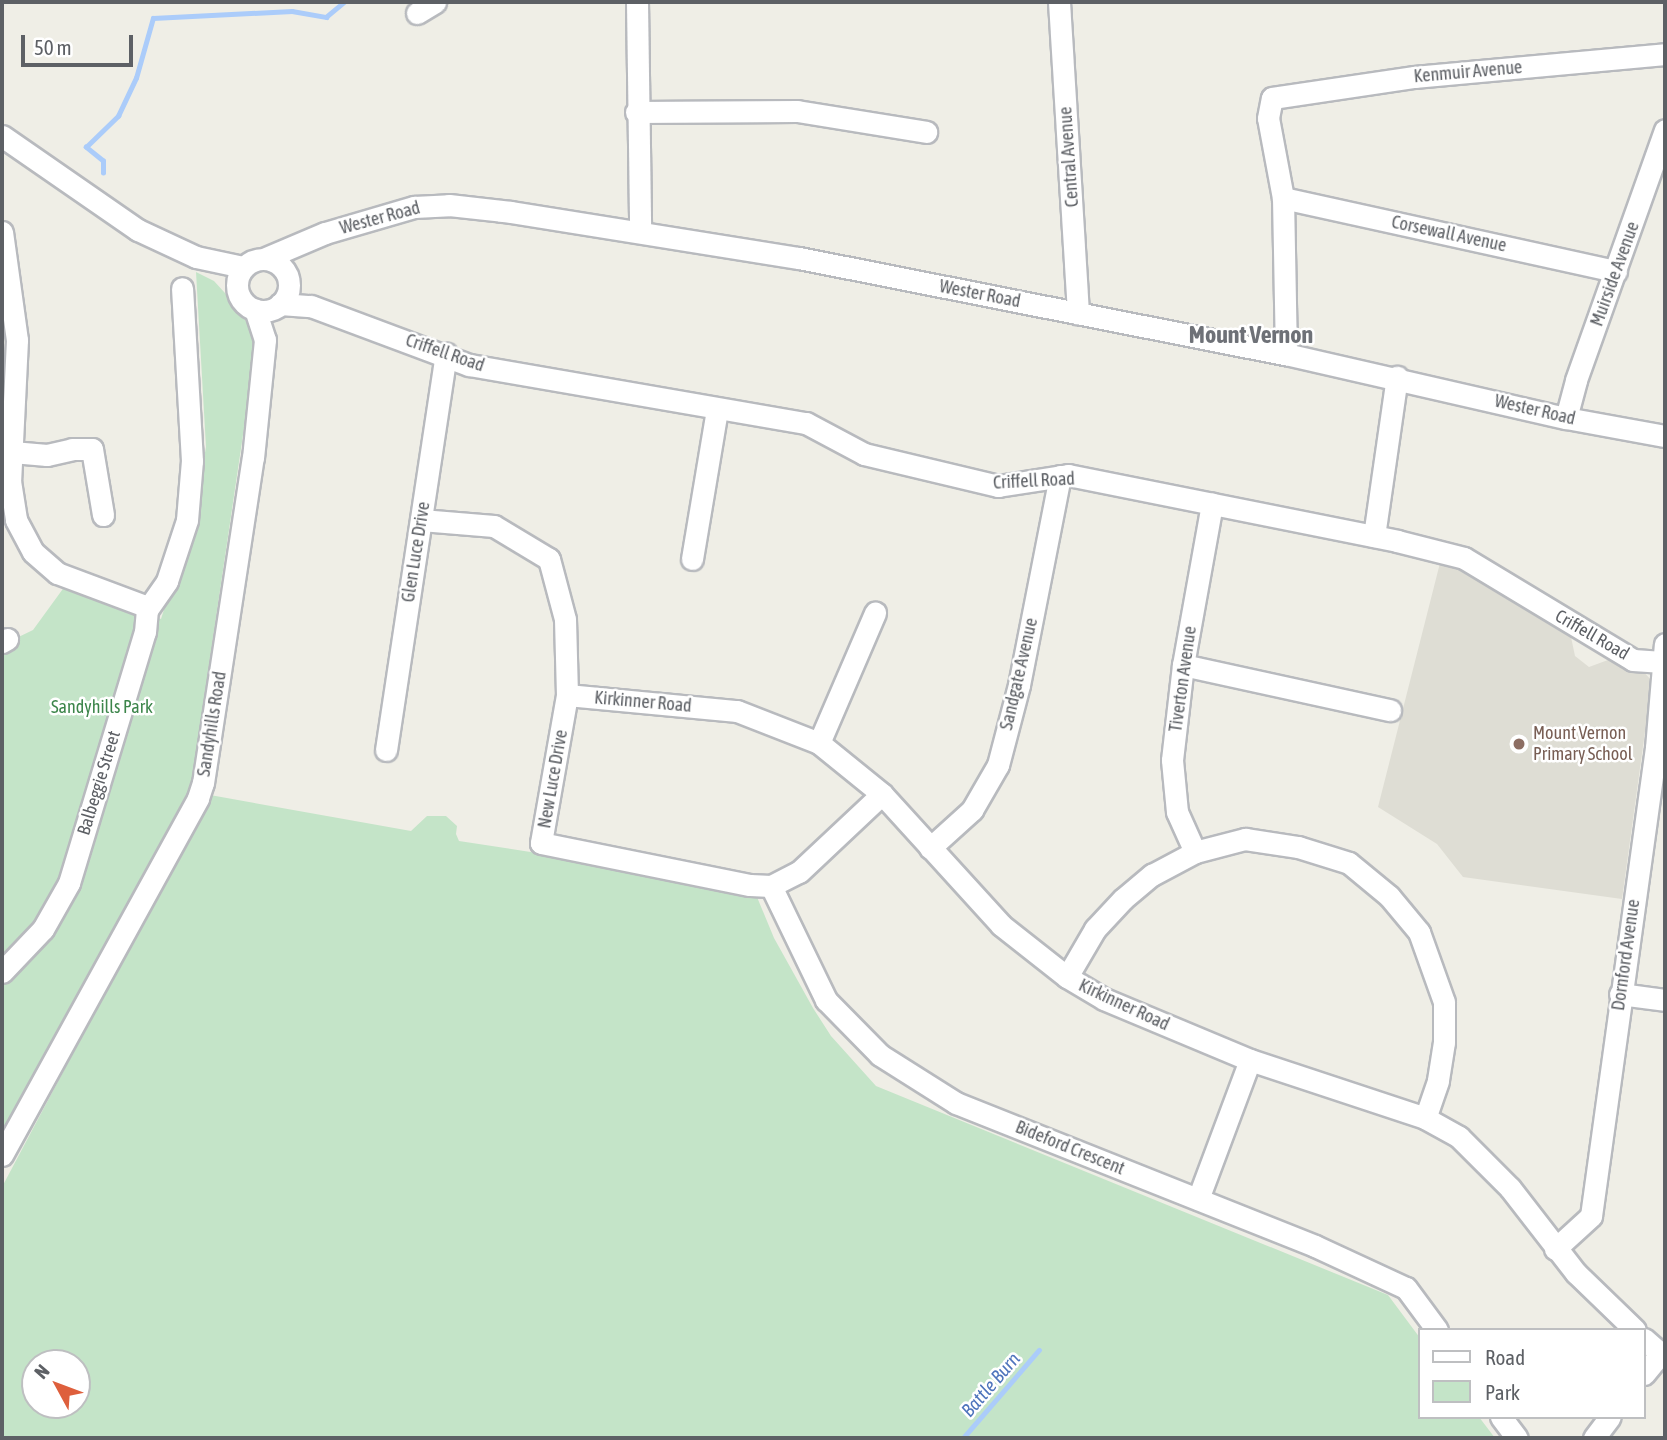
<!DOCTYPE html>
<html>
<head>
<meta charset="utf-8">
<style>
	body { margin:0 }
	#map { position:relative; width:1667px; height:1440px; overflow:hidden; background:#efeee6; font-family:"Asap Condensed",sans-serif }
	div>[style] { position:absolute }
	.education>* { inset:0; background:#deddd4 }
	.green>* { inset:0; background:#c4e4c8 }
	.stream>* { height:4.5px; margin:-2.25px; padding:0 2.25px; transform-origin:2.25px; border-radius:2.25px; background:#abccfa }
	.roads { filter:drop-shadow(2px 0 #b8babe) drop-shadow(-2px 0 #b8babe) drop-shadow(0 2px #b8babe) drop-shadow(0 -2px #b8babe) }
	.minor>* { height:21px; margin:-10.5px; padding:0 10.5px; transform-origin:10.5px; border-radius:10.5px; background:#fff }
	.minor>.ring { margin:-10.5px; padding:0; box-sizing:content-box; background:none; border:21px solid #fff; border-radius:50% }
	.dots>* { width:19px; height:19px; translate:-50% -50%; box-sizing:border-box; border:4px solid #fff; border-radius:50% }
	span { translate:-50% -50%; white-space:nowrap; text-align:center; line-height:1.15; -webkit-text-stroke:5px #fff; paint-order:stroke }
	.street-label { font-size:18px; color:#5d6065 }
	.park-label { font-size:18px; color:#3c854a }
	.education-label { font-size:18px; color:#785e54 }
	.left { translate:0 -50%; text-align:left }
	.water-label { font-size:19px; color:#4e74bc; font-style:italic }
	.district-label { font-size:24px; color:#6e7177; font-weight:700 }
	.frame { position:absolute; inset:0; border:4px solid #5d6065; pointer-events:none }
	.legend { position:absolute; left:1418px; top:1328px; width:228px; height:91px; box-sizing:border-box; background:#fff; border:2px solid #bebfc1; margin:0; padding:9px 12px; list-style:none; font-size:21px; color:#5d6065 }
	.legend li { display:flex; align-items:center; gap:14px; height:35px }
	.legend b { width:35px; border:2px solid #bebfc1 }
	.north { position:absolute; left:21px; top:1349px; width:70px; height:70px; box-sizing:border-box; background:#fff; border:2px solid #bebfc1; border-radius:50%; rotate:311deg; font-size:19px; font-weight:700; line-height:28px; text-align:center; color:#5d6065 }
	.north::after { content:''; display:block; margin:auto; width:24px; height:32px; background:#de5f3c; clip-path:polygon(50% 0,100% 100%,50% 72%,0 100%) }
	.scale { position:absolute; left:21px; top:35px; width:112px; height:32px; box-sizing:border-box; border:4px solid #5d6065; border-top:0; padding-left:9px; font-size:21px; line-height:24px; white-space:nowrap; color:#5d6065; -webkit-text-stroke:5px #fff; paint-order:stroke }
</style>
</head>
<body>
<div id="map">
	<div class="education">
		<div style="clip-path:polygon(1440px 563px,1478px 577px,1571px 637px,1575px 656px,1589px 667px,1608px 660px,1641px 669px,1652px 681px,1622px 899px,1463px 877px,1437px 844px,1378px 807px)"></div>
	</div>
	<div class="green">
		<div style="clip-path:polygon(196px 272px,214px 281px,235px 304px,250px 328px,254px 342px,252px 374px,192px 780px,187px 795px,2px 1140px,2px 645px,33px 630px,65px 586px,161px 619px,194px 515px,206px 447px)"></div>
		<div style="clip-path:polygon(evenodd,210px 795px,411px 831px,427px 816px,446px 816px,457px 826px,456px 834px,459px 841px,537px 853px,757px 897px,774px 938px,813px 1008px,831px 1036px,876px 1086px,1388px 1295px,1420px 1338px,1420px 1417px,1479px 1417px,1495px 1438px,2px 1438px,2px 1187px,210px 795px,35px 1363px,77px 1363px,77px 1405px,35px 1405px,35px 1363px)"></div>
	</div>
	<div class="stream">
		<div style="left:103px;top:173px;width:12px;rotate:-90deg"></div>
		<div style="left:103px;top:161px;width:22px;rotate:-141deg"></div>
		<div style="left:86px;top:147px;width:45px;rotate:-44.1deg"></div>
		<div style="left:118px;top:116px;width:42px;rotate:-64.7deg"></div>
		<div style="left:136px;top:78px;width:62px;rotate:-74.2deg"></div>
		<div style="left:153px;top:18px;width:139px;rotate:-2.9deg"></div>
		<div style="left:292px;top:11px;width:35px;rotate:10deg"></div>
		<div style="left:326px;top:17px;width:23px;rotate:-40deg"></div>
		<div style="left:963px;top:1438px;width:116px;rotate:-49.2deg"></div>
	</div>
	<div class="roads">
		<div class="minor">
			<div style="left:637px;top:2px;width:229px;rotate:89.2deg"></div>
			<div style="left:1059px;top:2px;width:312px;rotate:86.5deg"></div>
			<div style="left:417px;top:13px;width:21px;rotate:-31deg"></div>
			<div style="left:636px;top:112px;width:161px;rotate:-0.4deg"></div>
			<div style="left:797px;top:111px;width:131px;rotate:9.2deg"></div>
			<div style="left:2px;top:136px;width:165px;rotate:34.7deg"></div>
			<div style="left:138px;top:230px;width:64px;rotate:25deg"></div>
			<div style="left:196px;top:257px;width:48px;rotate:12deg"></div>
			<div style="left:1283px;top:198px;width:341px;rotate:12.4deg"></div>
			<div style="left:2px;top:232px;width:109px;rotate:82.1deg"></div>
			<div style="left:17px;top:340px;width:141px;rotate:92.8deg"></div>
			<div style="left:10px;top:481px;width:39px;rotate:81deg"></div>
			<div style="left:16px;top:520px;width:36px;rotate:62deg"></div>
			<div style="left:33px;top:552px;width:32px;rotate:41deg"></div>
			<div style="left:57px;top:573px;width:97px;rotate:20.5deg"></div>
			<div style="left:266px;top:258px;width:64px;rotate:-23deg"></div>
			<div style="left:325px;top:233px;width:93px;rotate:-16.3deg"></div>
			<div style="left:414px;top:207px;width:35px;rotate:-3deg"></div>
			<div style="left:449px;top:205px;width:62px;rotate:6.4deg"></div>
			<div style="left:511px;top:212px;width:292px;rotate:9.1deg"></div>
			<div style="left:799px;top:258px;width:496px;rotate:11.2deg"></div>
			<div style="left:1286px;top:354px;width:287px;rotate:12.9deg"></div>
			<div style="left:1566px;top:418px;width:101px;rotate:10.3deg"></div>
			<div class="ring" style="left:237px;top:259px;width:31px;height:31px"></div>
			<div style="left:280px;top:304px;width:31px;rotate:4deg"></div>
			<div style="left:311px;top:306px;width:169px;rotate:20.5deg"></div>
			<div style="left:469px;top:365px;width:342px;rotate:9.8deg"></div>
			<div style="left:806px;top:423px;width:66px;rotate:28.1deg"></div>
			<div style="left:864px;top:454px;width:138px;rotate:13.4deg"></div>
			<div style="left:998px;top:486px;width:71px;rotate:-8.9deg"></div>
			<div style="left:1068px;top:475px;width:336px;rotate:11.3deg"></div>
			<div style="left:1397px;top:541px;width:69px;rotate:14.2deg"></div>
			<div style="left:1464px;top:558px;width:197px;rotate:31.1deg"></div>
			<div style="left:1633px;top:660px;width:30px;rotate:4deg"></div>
			<div style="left:1286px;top:354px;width:156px;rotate:-91.1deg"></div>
			<div style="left:1283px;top:198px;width:81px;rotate:-100.6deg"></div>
			<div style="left:1268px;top:118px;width:20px;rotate:-79deg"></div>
			<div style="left:1272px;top:98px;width:144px;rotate:-8.4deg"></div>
			<div style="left:1414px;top:77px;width:252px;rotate:-5.2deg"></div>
			<div style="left:1566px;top:418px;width:39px;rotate:-75deg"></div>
			<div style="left:1576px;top:380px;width:265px;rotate:-70.4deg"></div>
			<div style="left:12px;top:452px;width:35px;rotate:5deg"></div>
			<div style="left:47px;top:455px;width:26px;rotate:-13deg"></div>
			<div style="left:72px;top:449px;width:20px"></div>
			<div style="left:92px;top:449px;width:67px;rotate:80.5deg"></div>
			<div style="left:421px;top:520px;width:73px;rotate:4.7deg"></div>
			<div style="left:494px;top:526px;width:64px;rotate:31deg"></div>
			<div style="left:549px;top:559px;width:62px;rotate:75.1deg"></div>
			<div style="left:565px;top:619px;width:76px;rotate:88.5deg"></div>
			<div style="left:567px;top:695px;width:150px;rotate:100deg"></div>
			<div style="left:541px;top:843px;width:213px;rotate:11.4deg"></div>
			<div style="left:750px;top:885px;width:21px;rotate:3deg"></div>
			<div style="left:771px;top:886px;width:31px;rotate:-27deg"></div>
			<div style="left:799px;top:872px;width:114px;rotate:-43.2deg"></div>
			<div style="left:1374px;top:536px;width:161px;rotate:-81.8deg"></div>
			<div style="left:692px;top:559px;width:152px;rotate:-80.5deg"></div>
			<div style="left:2px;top:642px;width:6px;rotate:-31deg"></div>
			<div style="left:1183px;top:665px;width:212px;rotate:12.3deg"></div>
			<div style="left:567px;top:695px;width:171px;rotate:5.4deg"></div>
			<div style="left:737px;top:711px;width:88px;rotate:21.3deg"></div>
			<div style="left:819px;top:743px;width:81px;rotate:39deg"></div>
			<div style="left:882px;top:794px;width:177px;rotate:47.7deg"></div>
			<div style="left:1001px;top:925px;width:84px;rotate:38.2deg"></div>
			<div style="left:1067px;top:977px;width:43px;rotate:30.7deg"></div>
			<div style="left:1104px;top:999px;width:158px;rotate:22.7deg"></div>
			<div style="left:1250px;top:1060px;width:184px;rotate:18.3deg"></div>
			<div style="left:1425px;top:1118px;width:39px;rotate:29deg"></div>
			<div style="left:1459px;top:1137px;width:72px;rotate:45deg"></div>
			<div style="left:1510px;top:1188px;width:108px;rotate:52.2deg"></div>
			<div style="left:1576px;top:1273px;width:82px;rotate:44deg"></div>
			<div style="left:819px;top:743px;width:142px;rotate:-66.7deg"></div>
			<div style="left:386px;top:750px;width:401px;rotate:-81.4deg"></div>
			<div style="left:930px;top:848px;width:57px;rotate:-42.1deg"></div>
			<div style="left:972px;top:810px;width:52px;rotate:-60deg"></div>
			<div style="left:998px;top:765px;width:83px;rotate:-75.3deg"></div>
			<div style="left:1019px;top:685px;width:213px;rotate:-78.9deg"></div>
			<div style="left:1195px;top:852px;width:44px;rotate:-114.2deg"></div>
			<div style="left:1177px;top:812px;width:52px;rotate:-95.5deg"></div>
			<div style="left:1172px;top:760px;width:96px;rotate:-83.4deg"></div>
			<div style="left:1183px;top:665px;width:164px;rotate:-79.8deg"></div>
			<div style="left:771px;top:886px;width:127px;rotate:64.2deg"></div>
			<div style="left:826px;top:1000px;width:77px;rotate:45.5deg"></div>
			<div style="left:880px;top:1055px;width:90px;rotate:32.3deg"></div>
			<div style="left:956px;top:1103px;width:386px;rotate:21.7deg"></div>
			<div style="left:1315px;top:1246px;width:100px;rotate:24.8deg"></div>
			<div style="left:1406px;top:1288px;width:52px;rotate:53.6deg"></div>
			<div style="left:2px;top:972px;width:59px;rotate:-46.4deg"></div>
			<div style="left:43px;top:929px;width:53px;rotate:-60.5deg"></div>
			<div style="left:69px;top:883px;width:262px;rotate:-73.2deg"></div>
			<div style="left:145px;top:632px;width:22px;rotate:-85deg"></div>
			<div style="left:147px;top:610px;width:35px;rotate:-55deg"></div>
			<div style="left:167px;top:581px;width:64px;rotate:-71.8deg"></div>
			<div style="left:187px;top:520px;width:59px;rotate:-85.2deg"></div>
			<div style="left:192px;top:461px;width:173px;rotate:-93.3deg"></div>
			<div style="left:1067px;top:977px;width:56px;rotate:-59.7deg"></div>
			<div style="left:1095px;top:929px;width:41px;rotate:-47deg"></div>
			<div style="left:1123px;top:899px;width:38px;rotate:-40deg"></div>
			<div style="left:1152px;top:875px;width:49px;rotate:-28.1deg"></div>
			<div style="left:1195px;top:852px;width:52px;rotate:-14.6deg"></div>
			<div style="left:1245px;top:839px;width:54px;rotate:8.6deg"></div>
			<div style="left:1298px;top:847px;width:53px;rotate:17.4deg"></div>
			<div style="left:1349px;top:863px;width:52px;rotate:39.5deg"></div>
			<div style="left:1389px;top:896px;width:47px;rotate:50.2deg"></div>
			<div style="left:1419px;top:932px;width:74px;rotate:70.3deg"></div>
			<div style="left:1444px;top:1002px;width:40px;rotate:90deg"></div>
			<div style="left:1444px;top:1042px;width:39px;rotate:99deg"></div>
			<div style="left:1438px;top:1081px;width:39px;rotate:109deg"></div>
			<div style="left:1620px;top:994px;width:45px;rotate:7.6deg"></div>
			<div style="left:2px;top:1155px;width:407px;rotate:-61.2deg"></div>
			<div style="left:198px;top:798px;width:16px;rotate:-72deg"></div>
			<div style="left:203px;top:783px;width:329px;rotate:-81.3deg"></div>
			<div style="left:253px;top:458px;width:119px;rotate:-84.2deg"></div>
			<div style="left:265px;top:340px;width:32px;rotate:-108deg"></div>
			<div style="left:1198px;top:1199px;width:148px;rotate:-69.5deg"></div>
			<div style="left:1555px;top:1249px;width:49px;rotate:-42.5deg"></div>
			<div style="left:1591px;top:1216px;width:472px;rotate:-82.1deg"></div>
			<div style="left:1656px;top:748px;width:104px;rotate:-85.1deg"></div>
			<div style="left:1644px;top:1339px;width:28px;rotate:41deg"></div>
			<div style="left:1644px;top:1374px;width:26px;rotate:-51deg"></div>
			<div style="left:1501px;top:1417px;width:26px;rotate:53deg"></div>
			<div style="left:1594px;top:1438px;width:26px;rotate:-53deg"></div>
		</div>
	</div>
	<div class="dots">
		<div style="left:1519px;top:744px;background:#8d6e63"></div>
	</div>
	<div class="street-label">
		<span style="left:1468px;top:72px;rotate:-5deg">Kenmuir Avenue</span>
		<span style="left:1069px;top:157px;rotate:-94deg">Central Avenue</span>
		<span style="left:380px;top:218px;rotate:-15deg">Wester Road</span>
		<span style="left:1449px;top:234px;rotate:12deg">Corsewall Avenue</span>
		<span style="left:1615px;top:274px;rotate:-70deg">Muirside Avenue</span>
		<span style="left:980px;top:294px;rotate:11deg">Wester Road</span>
		<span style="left:445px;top:353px;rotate:19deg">Criffell Road</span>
		<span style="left:1535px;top:410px;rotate:13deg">Wester Road</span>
		<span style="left:1034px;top:481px;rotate:-3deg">Criffell Road</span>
		<span style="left:416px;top:552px;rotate:-81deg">Glen Luce Drive</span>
		<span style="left:1592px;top:635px;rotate:30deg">Criffell Road</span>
		<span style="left:1019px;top:674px;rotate:-77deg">Sandgate Avenue</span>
		<span style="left:1183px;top:679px;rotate:-82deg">Tiverton Avenue</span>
		<span style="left:643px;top:702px;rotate:5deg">Kirkinner Road</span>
		<span style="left:212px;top:724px;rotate:-81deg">Sandyhills Road</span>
		<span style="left:553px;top:779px;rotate:-80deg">New Luce Drive</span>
		<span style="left:99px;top:783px;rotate:-73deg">Balbeggie Street</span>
		<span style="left:1626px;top:955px;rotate:-82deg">Dornford Avenue</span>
		<span style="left:1124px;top:1005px;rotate:25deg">Kirkinner Road</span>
		<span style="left:1070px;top:1148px;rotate:22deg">Bideford Crescent</span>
	</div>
	<div class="park-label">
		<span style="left:102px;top:707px">Sandyhills Park</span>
	</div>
	<div class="education-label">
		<span class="left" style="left:1533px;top:744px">Mount Vernon<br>Primary School</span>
	</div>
	<div class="water-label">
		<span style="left:991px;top:1385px;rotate:-49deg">Battle Burn</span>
	</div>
	<div class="district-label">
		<span style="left:1251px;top:335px">Mount Vernon</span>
	</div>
	<div class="frame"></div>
	<ul class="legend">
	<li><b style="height:9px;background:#fff"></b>Road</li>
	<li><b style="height:19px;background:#c4e4c8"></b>Park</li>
	</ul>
	<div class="north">N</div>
	<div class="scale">50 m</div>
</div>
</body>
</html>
